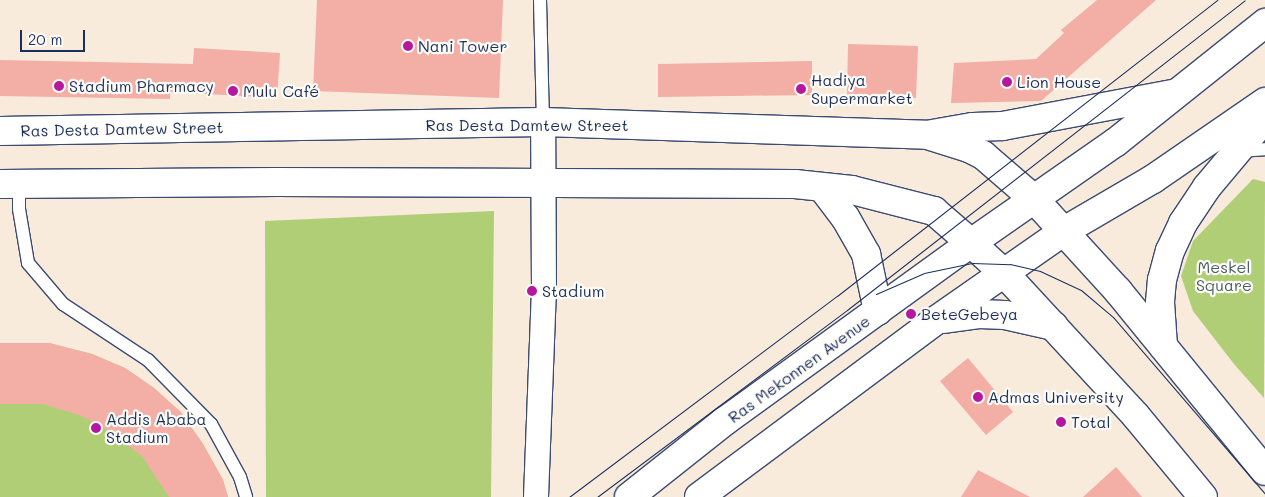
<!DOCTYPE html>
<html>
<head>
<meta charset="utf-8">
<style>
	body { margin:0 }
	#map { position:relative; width:1265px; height:497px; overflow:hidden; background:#f8ebdb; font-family:Mali,sans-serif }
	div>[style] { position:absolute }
	.green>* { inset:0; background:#b0ce76 }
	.building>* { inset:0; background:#f3aea5 }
	.roads { filter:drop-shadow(1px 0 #3c4b71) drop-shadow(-1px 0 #3c4b71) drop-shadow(0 1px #3c4b71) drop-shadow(0 -1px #3c4b71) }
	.lane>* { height:12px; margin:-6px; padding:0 6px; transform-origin:6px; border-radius:6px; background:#fff }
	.street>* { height:24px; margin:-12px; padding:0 12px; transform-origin:12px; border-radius:12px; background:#fff }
	.primary>* { height:28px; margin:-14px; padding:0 14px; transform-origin:14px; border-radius:14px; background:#fff }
	.tram>* { height:1px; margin:-0.5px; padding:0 0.5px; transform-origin:0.5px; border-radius:0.5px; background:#1b2f5e }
	.dots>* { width:14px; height:14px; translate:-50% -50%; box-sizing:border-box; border:2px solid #fdfcf7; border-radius:50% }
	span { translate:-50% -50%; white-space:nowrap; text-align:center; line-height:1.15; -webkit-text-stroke:4.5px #fdfcf7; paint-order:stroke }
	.poi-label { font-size:16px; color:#1b2f5e }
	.left { translate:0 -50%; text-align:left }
	.street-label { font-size:16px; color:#1b2f5e }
	.park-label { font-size:16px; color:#485f65 }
	.scale { position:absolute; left:20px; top:30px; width:65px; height:22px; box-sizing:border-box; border:2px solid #1b2f5e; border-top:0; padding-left:6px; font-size:15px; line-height:18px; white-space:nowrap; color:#1b2f5e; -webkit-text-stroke:4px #fdfcf7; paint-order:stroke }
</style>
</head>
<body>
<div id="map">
	<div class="green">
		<div style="clip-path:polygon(1253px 179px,1265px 182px,1264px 398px,1234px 364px,1193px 311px,1181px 276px,1193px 241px)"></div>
		<div style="clip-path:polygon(494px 211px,491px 497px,266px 497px,265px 221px)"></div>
		<div style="clip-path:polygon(0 343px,49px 343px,92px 354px,125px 368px,154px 388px,181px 413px,203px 444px,223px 480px,228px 497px,0 497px)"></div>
	</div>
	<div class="building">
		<div style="clip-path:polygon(317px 0,503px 0,499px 98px,313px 91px)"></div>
		<div style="clip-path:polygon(1097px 0,1156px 0,1041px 101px,951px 103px,954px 63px,1036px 59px,1064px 33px,1061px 30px)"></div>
		<div style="clip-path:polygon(848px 44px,918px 46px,916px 98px,847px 97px)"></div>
		<div style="clip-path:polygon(194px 48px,280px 53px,277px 98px,170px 92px,170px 99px,0 96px,0 60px,193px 64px)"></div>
		<div style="clip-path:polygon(812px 61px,812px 95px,658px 97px,658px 64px)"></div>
		<div style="clip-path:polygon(0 343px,49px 343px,92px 354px,125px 368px,154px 388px,181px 412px,203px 444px,223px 480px,228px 497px,169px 497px,142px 456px,106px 429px,82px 416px,43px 404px,0 404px)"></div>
		<div style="clip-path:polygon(968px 358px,1013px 412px,986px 435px,940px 381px)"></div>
		<div style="clip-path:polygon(1116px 467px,1142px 497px,1083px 497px)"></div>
		<div style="clip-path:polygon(978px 470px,1030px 497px,961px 497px)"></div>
	</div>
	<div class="roads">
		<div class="lane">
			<div style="left:540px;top:0;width:122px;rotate:88.6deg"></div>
			<div style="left:1239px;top:151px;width:26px;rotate:-4deg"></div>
			<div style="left:19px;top:184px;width:25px;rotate:90deg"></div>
			<div style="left:19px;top:209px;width:55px;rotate:80.5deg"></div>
			<div style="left:28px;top:263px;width:54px;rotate:49.5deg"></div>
			<div style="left:63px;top:304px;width:102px;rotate:33.4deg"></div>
			<div style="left:148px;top:360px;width:90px;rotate:45.5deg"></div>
			<div style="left:211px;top:424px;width:60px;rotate:61.3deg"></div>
			<div style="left:240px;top:477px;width:21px;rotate:73deg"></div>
		</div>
		<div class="street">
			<div style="left:536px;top:497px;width:207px;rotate:-87.8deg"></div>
			<div style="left:544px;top:290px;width:168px;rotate:-90.3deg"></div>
		</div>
		<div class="primary">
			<div style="left:0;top:131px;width:543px;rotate:-0.95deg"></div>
			<div style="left:543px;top:122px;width:384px;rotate:1.9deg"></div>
			<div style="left:927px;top:135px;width:44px;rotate:17.2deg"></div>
			<div style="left:969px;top:148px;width:16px;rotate:27deg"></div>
			<div style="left:983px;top:155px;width:67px;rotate:40.8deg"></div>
			<div style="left:1034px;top:199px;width:125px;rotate:47.6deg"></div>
			<div style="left:1118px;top:291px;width:232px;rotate:50.8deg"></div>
			<div style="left:932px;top:134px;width:42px;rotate:-9.7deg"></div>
			<div style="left:973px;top:127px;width:30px;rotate:-2deg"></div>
			<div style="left:1003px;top:126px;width:173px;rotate:-10.7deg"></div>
			<div style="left:0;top:184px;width:276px;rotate:-0.4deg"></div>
			<div style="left:276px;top:182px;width:519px;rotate:0.22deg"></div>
			<div style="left:795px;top:184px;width:57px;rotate:6deg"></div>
			<div style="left:852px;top:190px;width:85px;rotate:14.4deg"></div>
			<div style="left:934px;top:211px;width:49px;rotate:40.9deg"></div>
			<div style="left:971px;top:243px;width:46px;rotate:42.4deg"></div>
			<div style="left:1005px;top:274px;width:193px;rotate:47.3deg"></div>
			<div style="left:1136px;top:416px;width:105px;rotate:50.4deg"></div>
			<div style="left:822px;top:187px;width:38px;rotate:53deg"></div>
			<div style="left:845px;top:217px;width:43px;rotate:60.4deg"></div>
			<div style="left:866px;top:254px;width:58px;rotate:78.1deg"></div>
			<div style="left:944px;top:319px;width:35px;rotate:-8deg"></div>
			<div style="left:979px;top:314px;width:26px;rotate:2deg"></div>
			<div style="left:1005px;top:315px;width:50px;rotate:12.7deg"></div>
			<div style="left:1163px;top:346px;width:44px;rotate:-93.9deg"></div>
			<div style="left:1160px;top:302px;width:22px;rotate:-85deg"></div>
			<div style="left:1162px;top:280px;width:30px;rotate:-75deg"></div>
			<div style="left:1170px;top:251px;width:31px;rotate:-65deg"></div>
			<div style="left:1183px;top:223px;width:43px;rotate:-56.3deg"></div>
			<div style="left:1207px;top:187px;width:90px;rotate:-50deg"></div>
			<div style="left:629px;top:497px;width:122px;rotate:-38.4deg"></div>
			<div style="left:725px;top:421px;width:304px;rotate:-35.9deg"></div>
			<div style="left:971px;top:243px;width:177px;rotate:-34.9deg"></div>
			<div style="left:1116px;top:142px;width:191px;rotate:-38.6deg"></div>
			<div style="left:699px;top:497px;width:294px;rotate:-36.7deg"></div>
			<div style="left:935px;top:321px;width:157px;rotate:-34.9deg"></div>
			<div style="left:1064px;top:231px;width:103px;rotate:-30.3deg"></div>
			<div style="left:1153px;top:179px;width:136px;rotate:-34.5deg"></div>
		</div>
	</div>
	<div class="tram">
		<div style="left:876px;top:294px;width:52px;rotate:-23.6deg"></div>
		<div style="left:924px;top:273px;width:49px;rotate:-11.8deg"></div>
		<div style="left:972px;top:263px;width:38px;rotate:2deg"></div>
		<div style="left:1010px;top:264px;width:31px;rotate:13deg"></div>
		<div style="left:1040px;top:271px;width:45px;rotate:24.9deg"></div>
		<div style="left:1081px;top:290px;width:42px;rotate:40.2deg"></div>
		<div style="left:1113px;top:317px;width:233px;rotate:49.3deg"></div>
		<div style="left:569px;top:497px;width:335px;rotate:-36.9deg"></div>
		<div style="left:837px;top:296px;width:482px;rotate:-37.9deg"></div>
		<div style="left:597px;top:497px;width:312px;rotate:-36.8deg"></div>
		<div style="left:847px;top:310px;width:504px;rotate:-37.91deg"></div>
	</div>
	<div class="dots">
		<div style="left:408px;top:46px;background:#b5179e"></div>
		<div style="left:1007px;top:82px;background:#b5179e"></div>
		<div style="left:59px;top:86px;background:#b5179e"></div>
		<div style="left:801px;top:89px;background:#b5179e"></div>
		<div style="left:233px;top:91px;background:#b5179e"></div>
		<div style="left:532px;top:291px;background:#b5179e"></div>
		<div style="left:911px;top:314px;background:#b5179e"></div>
		<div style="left:978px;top:397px;background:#b5179e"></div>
		<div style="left:1061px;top:422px;background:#b5179e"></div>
		<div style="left:96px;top:428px;background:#b5179e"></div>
	</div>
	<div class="poi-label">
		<span class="left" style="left:418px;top:46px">Nani Tower</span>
		<span class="left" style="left:811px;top:89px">Hadiya<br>Supermarket</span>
		<span class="left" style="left:1017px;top:82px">Lion House</span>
		<span class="left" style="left:69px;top:86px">Stadium Pharmacy</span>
		<span class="left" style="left:243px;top:91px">Mulu Café</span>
		<span class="left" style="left:542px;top:291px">Stadium</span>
		<span class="left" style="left:921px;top:314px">BeteGebeya</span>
		<span class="left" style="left:988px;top:397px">Admas University</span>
		<span class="left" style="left:106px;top:428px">Addis Ababa<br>Stadium</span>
		<span class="left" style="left:1071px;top:422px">Total</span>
	</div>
	<div class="street-label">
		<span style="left:527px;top:125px">Ras Desta Damtew Street</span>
		<span style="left:122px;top:129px;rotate:-1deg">Ras Desta Damtew Street</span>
		<span style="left:799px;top:369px;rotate:-36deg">Ras Mekonnen Avenue</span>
	</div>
	<div class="park-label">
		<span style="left:1224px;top:276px">Meskel<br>Square</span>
	</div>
	<div class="scale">20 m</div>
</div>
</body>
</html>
